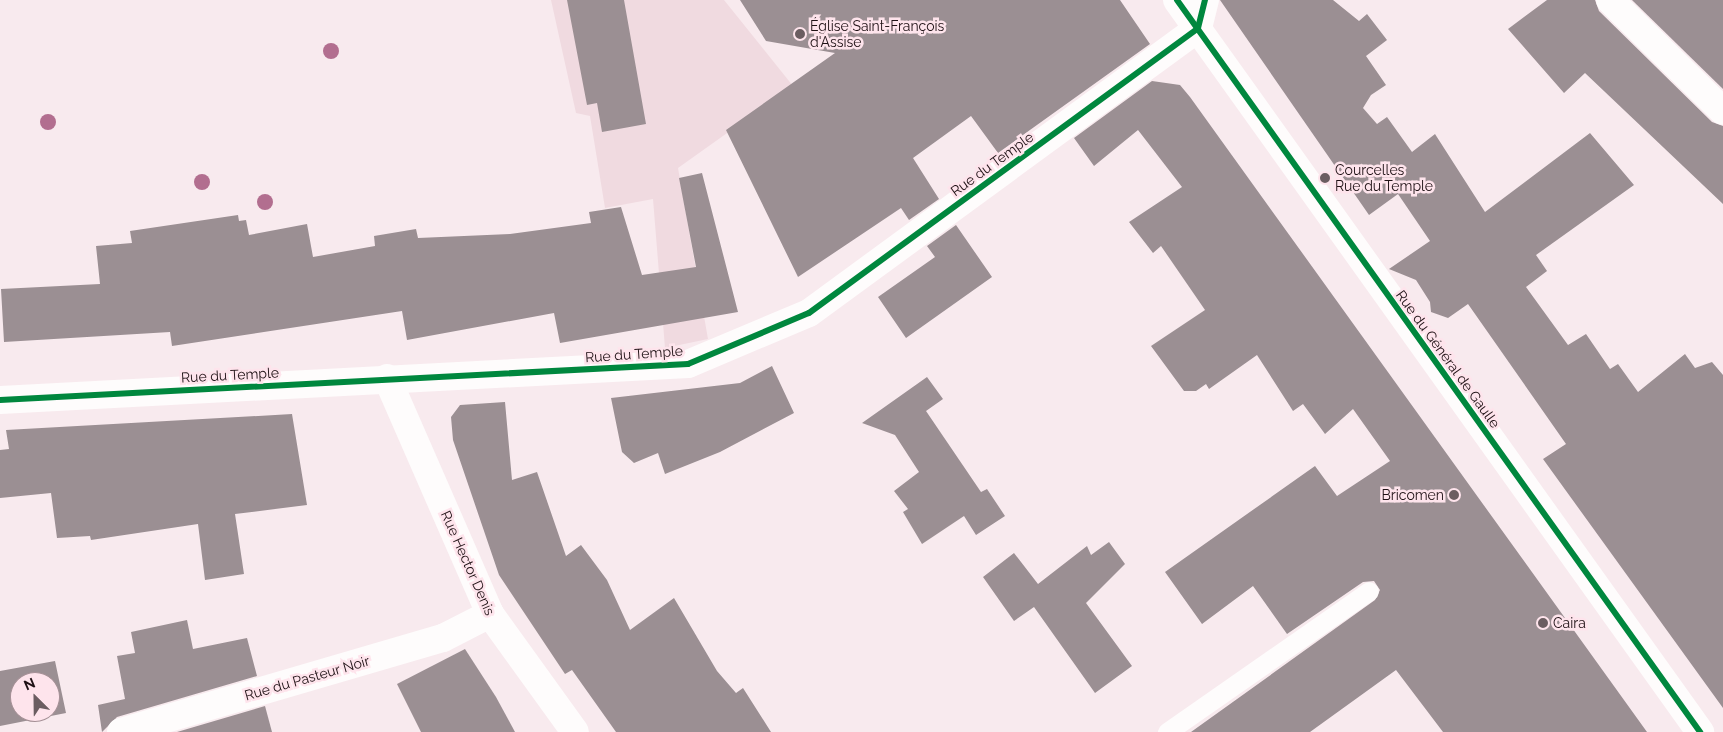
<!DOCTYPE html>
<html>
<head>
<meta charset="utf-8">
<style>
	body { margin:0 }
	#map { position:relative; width:1723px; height:732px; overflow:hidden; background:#f8eaee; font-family:Raleway,sans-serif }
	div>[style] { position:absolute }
	.built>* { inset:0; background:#f0dae0 }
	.building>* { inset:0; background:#9b8f93 }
	.service>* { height:19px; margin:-9.5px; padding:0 9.5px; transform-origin:9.5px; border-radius:9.5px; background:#fefcfc }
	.minor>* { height:28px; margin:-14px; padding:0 14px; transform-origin:14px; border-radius:14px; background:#fefcfc }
	.secondary>* { height:28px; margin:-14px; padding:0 14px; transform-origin:14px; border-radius:14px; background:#fefcfc }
	.cycleway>* { height:6px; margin:-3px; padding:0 3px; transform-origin:3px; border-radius:3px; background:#00873e }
	.trees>* { width:16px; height:16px; margin:-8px; border-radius:50%; background:#b26e8f }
	.dots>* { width:14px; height:14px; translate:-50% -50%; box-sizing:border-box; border:2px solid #fee4ec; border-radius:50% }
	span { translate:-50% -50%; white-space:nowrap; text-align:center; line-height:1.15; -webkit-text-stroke:5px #fee4ec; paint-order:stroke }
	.poi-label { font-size:14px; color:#1f1115 }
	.left { translate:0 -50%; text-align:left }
	.right { translate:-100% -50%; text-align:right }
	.street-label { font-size:14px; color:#1f1115 }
	.north { position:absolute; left:10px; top:672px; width:50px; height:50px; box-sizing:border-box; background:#fee4ec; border:1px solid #a59096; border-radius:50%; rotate:337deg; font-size:14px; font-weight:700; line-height:20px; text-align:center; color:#1f1115 }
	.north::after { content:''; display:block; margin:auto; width:18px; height:22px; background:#6b5d61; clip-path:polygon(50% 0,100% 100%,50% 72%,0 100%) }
</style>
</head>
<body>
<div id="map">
	<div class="built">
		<div style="clip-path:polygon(551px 0,724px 0,793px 86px,678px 168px,708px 339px,665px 348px,653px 199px,605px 208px,590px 116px,576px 113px)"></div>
	</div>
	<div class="building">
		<div style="clip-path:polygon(567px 0,624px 0,646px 124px,602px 132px,597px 103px,587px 105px)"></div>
		<div style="clip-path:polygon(740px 0,1120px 0,1150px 44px,998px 153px,971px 116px,913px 158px,939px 199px,909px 220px,901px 208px,798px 277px,726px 130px,835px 53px,766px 41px)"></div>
		<div style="clip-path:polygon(1220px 0,1333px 0,1359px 21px,1367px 14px,1387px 40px,1366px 56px,1386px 85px,1371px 95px,1363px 108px,1377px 124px,1387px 117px,1412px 152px,1435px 134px,1485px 212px,1590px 133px,1634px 185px,1536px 255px,1547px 271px,1526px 287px,1568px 345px,1586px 334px,1610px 369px,1618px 364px,1638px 392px,1685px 354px,1695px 368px,1712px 362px,1723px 375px,1723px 708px,1543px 459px,1566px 444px,1468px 304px,1448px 318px,1431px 312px,1430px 302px,1416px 280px,1389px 269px,1430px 241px,1398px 194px,1369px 215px)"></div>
		<div style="clip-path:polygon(1547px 0,1595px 0,1599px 11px,1712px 122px,1723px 126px,1723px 204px,1585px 73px,1564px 93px,1508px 29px)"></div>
		<div style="clip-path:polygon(1632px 0,1723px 0,1723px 89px)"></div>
		<div style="clip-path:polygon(1152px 81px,1180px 85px,1190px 97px,1647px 732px,1443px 732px,1396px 670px,1310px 732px,1191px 732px,1375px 600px,1380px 590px,1374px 581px,1363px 582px,1287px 634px,1253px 586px,1202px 624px,1165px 572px,1315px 466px,1337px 496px,1390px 461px,1353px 409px,1325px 434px,1303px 404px,1293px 411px,1257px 355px,1209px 389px,1206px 384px,1196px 391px,1184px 391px,1151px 346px,1205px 310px,1161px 246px,1153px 253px,1129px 222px,1182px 187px,1138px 130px,1094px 166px,1074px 138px)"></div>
		<div style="clip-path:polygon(702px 173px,738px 312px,560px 343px,554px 313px,407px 340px,402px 311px,172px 346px,170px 332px,4px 342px,1px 289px,100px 284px,96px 246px,132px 243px,130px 231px,238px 215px,239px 221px,246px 220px,249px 235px,307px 224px,313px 257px,375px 246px,374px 236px,416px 229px,418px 238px,510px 234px,591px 223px,589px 212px,621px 207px,642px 275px,696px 267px,679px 178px)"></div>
		<div style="clip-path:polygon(956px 225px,992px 277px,906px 338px,878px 297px,935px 257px,927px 246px)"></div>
		<div style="clip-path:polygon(772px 366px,794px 413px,720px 452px,665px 474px,658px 453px,634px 463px,622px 452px,611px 398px,740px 383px)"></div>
		<div style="clip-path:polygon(927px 377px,943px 399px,926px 411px,981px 492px,987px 489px,1005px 516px,976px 535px,964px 516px,922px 544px,903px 512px,908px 509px,894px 491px,919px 472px,895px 435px,862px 423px)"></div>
		<div style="clip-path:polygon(505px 402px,512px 480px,537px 472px,566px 556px,581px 545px,607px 580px,630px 630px,674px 598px,717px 671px,736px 693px,743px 688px,771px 732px,616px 732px,572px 670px,565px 674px,499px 575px,453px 440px,451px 417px,460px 405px)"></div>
		<div style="clip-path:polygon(292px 414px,307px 505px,235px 514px,244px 574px,205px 580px,198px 524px,91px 540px,90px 536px,57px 538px,51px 493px,0 498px,0 450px,9px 449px,6px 430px)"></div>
		<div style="clip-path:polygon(1109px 542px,1125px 564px,1086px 603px,1132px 666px,1095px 693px,1034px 607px,1014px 621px,983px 577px,1014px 553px,1038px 584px,1087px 546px,1091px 555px)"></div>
		<div style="clip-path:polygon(187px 620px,193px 649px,247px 638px,257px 676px,117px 717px,102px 732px,98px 705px,125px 699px,117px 656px,135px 653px,131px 632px)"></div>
		<div style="clip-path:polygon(465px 649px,496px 697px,515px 732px,421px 732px,397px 684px)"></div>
		<div style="clip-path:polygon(evenodd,55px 661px,66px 713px,0 726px,0 671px,55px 661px,20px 682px,50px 682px,50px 712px,20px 712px,20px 682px)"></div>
		<div style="clip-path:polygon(265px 706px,272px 732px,177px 732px)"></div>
	</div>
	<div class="service">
		<div style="left:1167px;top:732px;width:246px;rotate:-34.9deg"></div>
	</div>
	<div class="minor">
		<div style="left:1610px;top:0;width:158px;rotate:44.5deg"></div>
		<div style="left:387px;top:378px;width:257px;rotate:66.4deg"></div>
		<div style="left:490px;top:614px;width:145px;rotate:54.2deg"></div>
		<div style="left:0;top:400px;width:689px;rotate:-3deg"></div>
		<div style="left:688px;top:364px;width:131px;rotate:-22.9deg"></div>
		<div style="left:809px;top:313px;width:482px;rotate:-36.2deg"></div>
		<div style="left:1198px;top:28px;width:29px;rotate:-76deg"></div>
		<div style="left:121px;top:732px;width:335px;rotate:-16.3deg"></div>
		<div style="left:443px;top:638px;width:53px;rotate:-27.1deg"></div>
	</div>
	<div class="secondary">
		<div style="left:1177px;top:0;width:900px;rotate:54.45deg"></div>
	</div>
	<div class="cycleway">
		<div style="left:1177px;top:0;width:900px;rotate:54.45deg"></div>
		<div style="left:0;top:400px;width:689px;rotate:-3deg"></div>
		<div style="left:688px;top:364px;width:131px;rotate:-22.9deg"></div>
		<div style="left:809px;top:313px;width:482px;rotate:-36.2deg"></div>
		<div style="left:1198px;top:28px;width:29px;rotate:-76deg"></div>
	</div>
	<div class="trees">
		<div style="left:331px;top:51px"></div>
		<div style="left:48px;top:122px"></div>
		<div style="left:202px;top:182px"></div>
		<div style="left:265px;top:202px"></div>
	</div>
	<div class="dots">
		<div style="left:800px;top:34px;background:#6b5d61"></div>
		<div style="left:1325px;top:178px;background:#6b5d61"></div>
		<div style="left:1454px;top:495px;background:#6b5d61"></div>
		<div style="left:1543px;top:623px;background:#6b5d61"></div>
	</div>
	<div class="poi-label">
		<span class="left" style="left:810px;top:34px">Église Saint-François<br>d'Assise</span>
		<span class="left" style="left:1335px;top:178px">Courcelles<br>Rue du Temple</span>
		<span class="right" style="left:1444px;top:495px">Bricomen</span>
		<span class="left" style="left:1553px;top:623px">Caira</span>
	</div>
	<div class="street-label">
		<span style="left:992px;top:164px;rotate:-36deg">Rue du Temple</span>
		<span style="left:634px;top:354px;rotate:-4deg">Rue du Temple</span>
		<span style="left:1448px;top:359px;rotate:54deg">Rue du Général de Gaulle</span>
		<span style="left:230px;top:375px;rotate:-3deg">Rue du Temple</span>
		<span style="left:468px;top:563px;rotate:66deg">Rue Hector Denis</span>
		<span style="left:307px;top:678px;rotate:-16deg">Rue du Pasteur Noir</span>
	</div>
	<div class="north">N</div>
</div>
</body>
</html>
